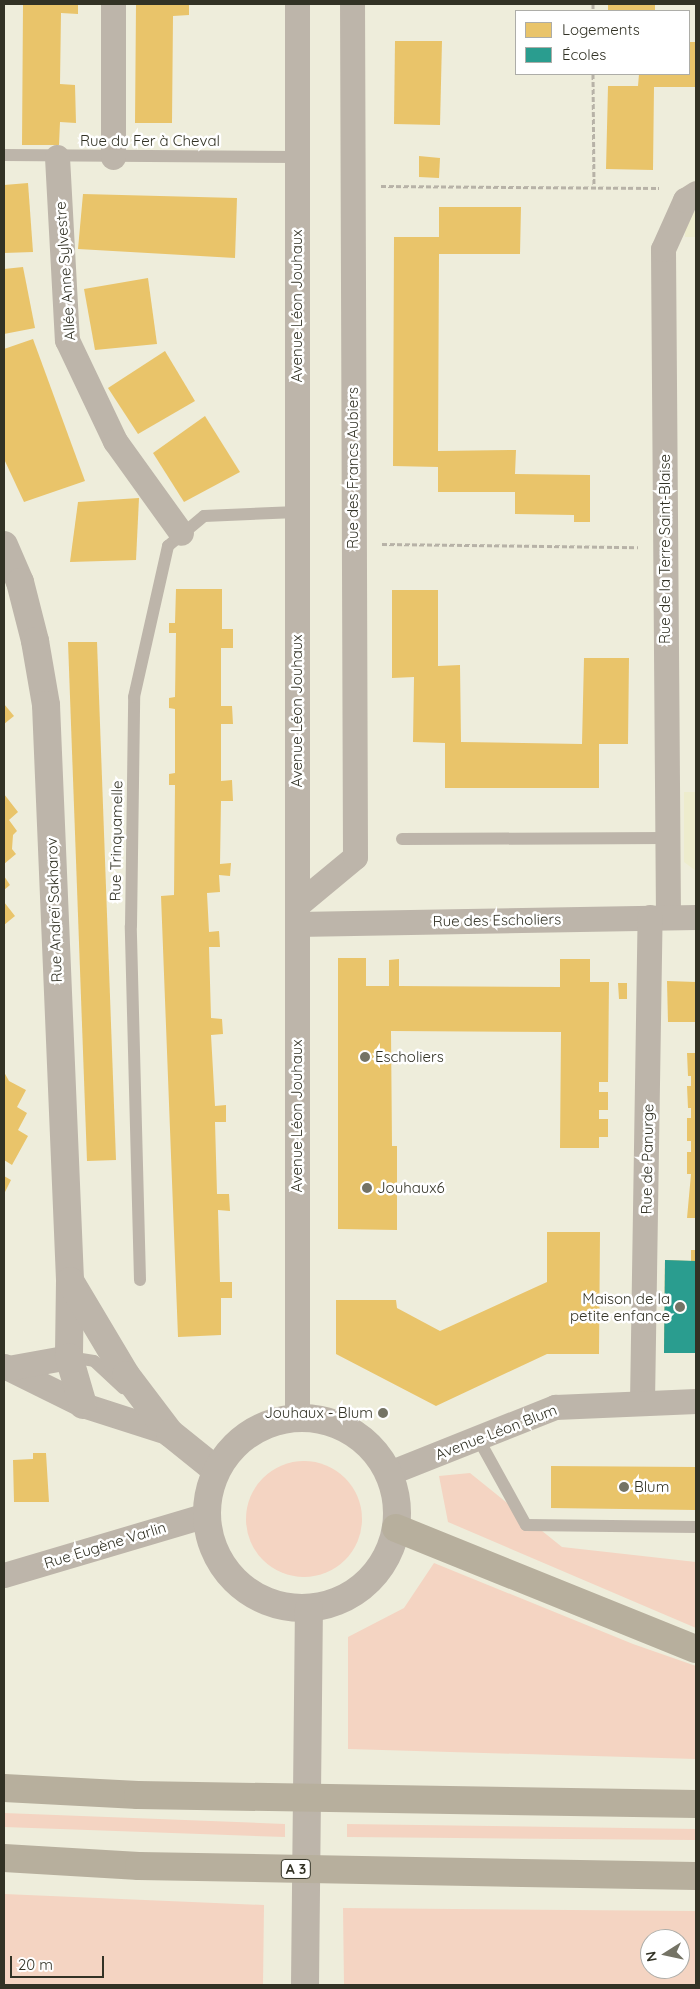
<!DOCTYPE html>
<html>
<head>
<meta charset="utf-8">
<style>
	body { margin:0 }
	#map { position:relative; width:700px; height:1989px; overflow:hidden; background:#eeeddb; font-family:Quicksand,sans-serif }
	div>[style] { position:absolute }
	.built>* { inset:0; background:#edeccd }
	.green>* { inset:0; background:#f4d4c2 }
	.round { border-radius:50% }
	.homes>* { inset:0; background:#e9c46a }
	.schools>* { inset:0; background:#2a9d8f }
	.path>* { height:3px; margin-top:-1.5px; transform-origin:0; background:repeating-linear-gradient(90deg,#b7b2a7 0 5px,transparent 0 7.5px) }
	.service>* { height:12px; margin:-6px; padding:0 6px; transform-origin:6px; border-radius:6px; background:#bdb5aa }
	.minor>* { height:25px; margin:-12.5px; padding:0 12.5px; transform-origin:12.5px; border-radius:12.5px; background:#bdb5aa }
	.tertiary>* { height:28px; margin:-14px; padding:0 14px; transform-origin:14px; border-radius:14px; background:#bdb5aa }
	.tertiary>.ring { margin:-14px; padding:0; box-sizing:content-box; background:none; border:28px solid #bdb5aa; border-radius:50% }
	.motorway>* { height:28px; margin:-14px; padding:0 14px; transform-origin:14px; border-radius:14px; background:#b7af9d }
	.dots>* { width:14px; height:14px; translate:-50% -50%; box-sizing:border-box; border:2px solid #fff; border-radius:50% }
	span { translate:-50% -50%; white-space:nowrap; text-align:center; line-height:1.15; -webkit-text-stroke:5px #fff; paint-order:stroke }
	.shield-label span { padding:1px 4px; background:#fff; border:1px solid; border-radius:4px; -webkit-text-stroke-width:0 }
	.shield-label { font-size:14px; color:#323225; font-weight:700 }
	.street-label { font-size:15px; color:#323225 }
	.poi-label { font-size:15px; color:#323225 }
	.left { translate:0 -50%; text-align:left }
	.right { translate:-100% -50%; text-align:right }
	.frame { position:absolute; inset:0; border:5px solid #323225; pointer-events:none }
	.legend { position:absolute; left:515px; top:10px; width:175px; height:65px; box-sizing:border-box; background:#fff; border:1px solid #adada8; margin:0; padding:6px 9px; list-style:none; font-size:15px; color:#323225 }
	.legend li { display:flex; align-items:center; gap:10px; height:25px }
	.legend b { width:25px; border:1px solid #adada8 }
	.north { position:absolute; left:640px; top:1929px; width:50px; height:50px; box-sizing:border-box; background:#fff; border:1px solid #adada8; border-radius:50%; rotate:260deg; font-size:14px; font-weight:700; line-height:20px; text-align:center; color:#323225 }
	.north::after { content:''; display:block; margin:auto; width:18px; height:22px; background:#747365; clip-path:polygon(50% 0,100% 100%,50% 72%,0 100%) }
	.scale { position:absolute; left:10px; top:1956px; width:94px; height:22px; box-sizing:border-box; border:2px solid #323225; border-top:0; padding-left:6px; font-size:15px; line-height:18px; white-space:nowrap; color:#323225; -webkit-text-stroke:4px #fff; paint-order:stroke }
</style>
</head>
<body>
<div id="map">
	<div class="built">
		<div style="clip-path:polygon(696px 210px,696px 237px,685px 237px,685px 222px)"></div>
		<div style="clip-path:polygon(684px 792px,696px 792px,696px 871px,684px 862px)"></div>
	</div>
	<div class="green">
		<div class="round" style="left:246px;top:1461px;width:116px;height:116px"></div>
		<div style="clip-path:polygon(470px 1473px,562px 1547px,696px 1562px,696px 1628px,448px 1522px,439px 1476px)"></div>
		<div style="clip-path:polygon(434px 1563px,633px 1644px,696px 1666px,696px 1759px,348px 1749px,348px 1637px,404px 1608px)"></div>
		<div style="clip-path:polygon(4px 1813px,285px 1824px,285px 1837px,4px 1827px)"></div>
		<div style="clip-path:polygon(347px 1824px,696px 1829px,696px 1840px,347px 1837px)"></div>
		<div style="clip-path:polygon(4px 1894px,264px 1905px,263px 1985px,4px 1985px)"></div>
		<div style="clip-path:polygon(evenodd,343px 1908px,696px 1911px,696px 1985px,344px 1985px,343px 1908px,650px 1939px,680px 1939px,680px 1969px,650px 1969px,650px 1939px)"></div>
	</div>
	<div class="homes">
		<div style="clip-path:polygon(23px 4px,78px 4px,78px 14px,61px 13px,60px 84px,75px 85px,76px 123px,60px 122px,59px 145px,22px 145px)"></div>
		<div style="clip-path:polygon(136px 4px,189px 4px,189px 15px,173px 16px,172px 123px,135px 123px)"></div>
		<div style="clip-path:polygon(608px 4px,655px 4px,655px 11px,608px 11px)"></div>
		<div style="clip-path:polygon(395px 41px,442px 41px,440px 125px,394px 124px)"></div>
		<div style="clip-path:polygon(689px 42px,696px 42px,696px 87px,654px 87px,653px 170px,606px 169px,608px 86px,638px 86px,639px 74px,689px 74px)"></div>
		<div style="clip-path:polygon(419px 156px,440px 158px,439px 178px,419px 177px)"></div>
		<div style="clip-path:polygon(28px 183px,33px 252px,4px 253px,4px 185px)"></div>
		<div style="clip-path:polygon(83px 194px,237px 198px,235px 258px,78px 249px)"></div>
		<div style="clip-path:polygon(439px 207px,521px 207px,520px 254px,439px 254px,438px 451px,516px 450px,515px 474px,590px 475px,590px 522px,574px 522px,574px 515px,515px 514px,515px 492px,438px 492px,438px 467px,393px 466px,394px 237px,439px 237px)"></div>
		<div style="clip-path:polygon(23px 267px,35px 328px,4px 334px,4px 269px)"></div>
		<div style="clip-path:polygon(148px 278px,157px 344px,95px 350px,84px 289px)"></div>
		<div style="clip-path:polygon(33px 339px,85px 481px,24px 502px,4px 459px,4px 349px)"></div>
		<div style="clip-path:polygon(165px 351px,195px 401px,138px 434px,108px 388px)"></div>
		<div style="clip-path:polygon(205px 416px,240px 472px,184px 502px,153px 453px)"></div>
		<div style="clip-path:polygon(139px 498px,136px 560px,70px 562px,78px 502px)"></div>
		<div style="clip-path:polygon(176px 589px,222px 589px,222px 629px,233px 629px,233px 648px,221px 648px,221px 706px,232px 706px,233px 724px,221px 724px,221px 781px,232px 780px,233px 801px,221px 801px,220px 864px,231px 863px,230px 876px,219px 875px,220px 892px,207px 893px,209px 932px,219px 931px,220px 947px,209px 947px,211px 1018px,222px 1019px,223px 1034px,211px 1035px,215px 1106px,226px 1105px,226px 1122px,215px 1122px,217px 1194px,229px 1194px,230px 1211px,218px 1210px,220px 1282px,232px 1282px,232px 1298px,221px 1298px,221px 1335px,178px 1337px,161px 896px,174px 895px,175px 785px,169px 785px,169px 774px,175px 773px,175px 709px,169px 708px,169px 698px,175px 697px,176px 633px,169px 633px,169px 623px,175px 623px)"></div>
		<div style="clip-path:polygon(392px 590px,438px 590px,438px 666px,460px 665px,461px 742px,582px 744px,584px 658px,629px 658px,628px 744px,599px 744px,599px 788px,445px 788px,445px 743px,413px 742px,414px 677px,392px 678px)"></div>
		<div style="clip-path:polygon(68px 642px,97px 642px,116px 1160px,87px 1161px)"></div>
		<div style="clip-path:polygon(4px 704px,14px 716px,4px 724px)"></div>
		<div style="clip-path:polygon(4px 794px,18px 812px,9px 820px,17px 831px,13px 835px,12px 849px,16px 854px,4px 864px)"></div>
		<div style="clip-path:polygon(4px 876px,10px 885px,4px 890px)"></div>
		<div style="clip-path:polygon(4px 902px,15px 916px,4px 925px)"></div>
		<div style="clip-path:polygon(338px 958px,366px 958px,366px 986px,389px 986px,389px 960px,399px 959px,399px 986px,560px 987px,560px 959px,590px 959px,590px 982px,609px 982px,608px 1082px,599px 1082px,599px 1092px,608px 1092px,608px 1110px,599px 1110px,599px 1119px,608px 1119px,608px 1137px,599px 1137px,599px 1148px,560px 1148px,561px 1032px,391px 1031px,392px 1146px,397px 1146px,397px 1230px,338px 1229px)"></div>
		<div style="clip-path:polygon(667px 981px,696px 982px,696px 1022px,668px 1022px)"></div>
		<div style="clip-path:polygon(618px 983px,627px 983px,627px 999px,619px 999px)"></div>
		<div style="clip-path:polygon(687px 1053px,696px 1053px,696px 1218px,687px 1218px,691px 1174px,687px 1174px,687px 1152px,691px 1152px,691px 1141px,687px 1141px,687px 1118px,691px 1118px,691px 1108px,688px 1108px,687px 1086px,691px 1086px,691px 1076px,688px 1076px)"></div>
		<div style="clip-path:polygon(4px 1072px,9px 1081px,26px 1090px,17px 1107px,27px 1113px,18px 1130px,28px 1136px,12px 1165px,4px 1160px)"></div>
		<div style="clip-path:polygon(4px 1176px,11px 1180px,4px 1194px)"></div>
		<div style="clip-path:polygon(547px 1232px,600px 1232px,599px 1354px,547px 1354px,436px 1406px,336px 1354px,336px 1300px,396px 1300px,397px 1308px,440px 1331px,547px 1282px)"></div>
		<div style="clip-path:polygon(691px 1250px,696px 1250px,696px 1292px,689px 1292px,688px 1318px,696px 1318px,696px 1353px,664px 1353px,665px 1260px,691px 1261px)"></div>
		<div style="clip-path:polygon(33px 1453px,46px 1453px,49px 1502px,14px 1502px,13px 1460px,33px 1459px)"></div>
		<div style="clip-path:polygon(551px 1466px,696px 1467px,696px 1510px,551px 1508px)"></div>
	</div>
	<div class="schools">
		<div style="clip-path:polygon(665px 1260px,696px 1261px,696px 1353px,664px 1353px)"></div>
	</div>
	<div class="path">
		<div style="left:593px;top:4px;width:7px;rotate:90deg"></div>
		<div style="left:593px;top:74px;width:114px;rotate:89.5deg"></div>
		<div style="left:381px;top:186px;width:278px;rotate:0.4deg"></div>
		<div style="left:382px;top:544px;width:256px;rotate:0.7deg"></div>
	</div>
	<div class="service">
		<div style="left:4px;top:155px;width:293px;rotate:0.4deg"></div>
		<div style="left:402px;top:839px;width:265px;rotate:-0.2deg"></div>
		<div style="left:140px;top:1280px;width:354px;rotate:-91.5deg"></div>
		<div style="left:131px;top:926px;width:229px;rotate:-89.2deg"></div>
		<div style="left:134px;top:697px;width:155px;rotate:-77.3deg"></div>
		<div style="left:168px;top:546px;width:47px;rotate:-39.8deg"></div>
		<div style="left:204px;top:516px;width:93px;rotate:-2.5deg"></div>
		<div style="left:69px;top:1357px;width:25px;rotate:9deg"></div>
		<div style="left:94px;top:1361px;width:40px;rotate:43deg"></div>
		<div style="left:479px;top:1440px;width:97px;rotate:61.1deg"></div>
		<div style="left:526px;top:1525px;width:170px;rotate:0.7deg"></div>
	</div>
	<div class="minor">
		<div style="left:57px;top:157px;width:183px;rotate:86.9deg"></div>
		<div style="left:67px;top:340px;width:112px;rotate:64.6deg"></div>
		<div style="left:115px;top:441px;width:113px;rotate:54.3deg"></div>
		<div style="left:113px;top:157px;width:153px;rotate:-90deg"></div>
		<div style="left:297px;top:905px;width:75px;rotate:-39.6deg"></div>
		<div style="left:355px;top:857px;width:853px;rotate:-90.2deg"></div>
		<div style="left:668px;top:917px;width:668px;rotate:-90.43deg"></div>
		<div style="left:663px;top:249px;width:54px;rotate:-65.8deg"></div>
		<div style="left:685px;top:200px;width:13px;rotate:-32deg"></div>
		<div style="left:297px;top:924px;width:399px;rotate:-1deg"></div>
		<div style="left:4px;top:1366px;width:88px;rotate:26.3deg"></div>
		<div style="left:83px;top:1405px;width:91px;rotate:17.8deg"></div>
		<div style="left:8px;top:1368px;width:62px;rotate:-10.2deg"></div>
		<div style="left:642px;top:1402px;width:485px;rotate:-89.1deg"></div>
		<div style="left:297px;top:1418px;width:1414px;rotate:-90deg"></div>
		<div style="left:389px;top:1473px;width:179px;rotate:-21.7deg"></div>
		<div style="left:555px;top:1407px;width:141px;rotate:-2.4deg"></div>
		<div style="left:4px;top:1575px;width:211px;rotate:-16.5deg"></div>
	</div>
	<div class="tertiary">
		<div style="left:4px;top:545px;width:40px;rotate:66.6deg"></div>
		<div style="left:20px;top:582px;width:61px;rotate:75.7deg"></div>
		<div style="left:35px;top:641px;width:65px;rotate:80.2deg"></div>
		<div style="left:46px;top:705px;width:576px;rotate:87.61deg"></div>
		<div style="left:70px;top:1281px;width:76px;rotate:90.8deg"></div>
		<div style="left:69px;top:1357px;width:50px;rotate:73.7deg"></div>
		<div style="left:70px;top:1281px;width:109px;rotate:59.2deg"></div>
		<div style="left:126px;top:1375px;width:73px;rotate:52.8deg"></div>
		<div style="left:170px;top:1433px;width:59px;rotate:38.8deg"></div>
		<div class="ring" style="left:207px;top:1418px;width:162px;height:162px"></div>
		<div style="left:305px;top:1985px;width:376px;rotate:-89.4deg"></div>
	</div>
	<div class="motorway">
		<div style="left:396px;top:1528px;width:323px;rotate:22deg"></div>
		<div style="left:4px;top:1788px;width:134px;rotate:3deg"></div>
		<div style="left:138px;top:1795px;width:558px;rotate:0.92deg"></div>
		<div style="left:4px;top:1858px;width:135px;rotate:3.4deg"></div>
		<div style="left:139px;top:1866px;width:557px;rotate:1.03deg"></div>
	</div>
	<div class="dots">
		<div style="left:365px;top:1057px;background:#747365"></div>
		<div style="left:367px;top:1188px;background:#747365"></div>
		<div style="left:680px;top:1307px;background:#747365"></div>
		<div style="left:383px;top:1413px;background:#747365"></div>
		<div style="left:624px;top:1487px;background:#747365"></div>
	</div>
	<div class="shield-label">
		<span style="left:296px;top:1869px">A 3</span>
	</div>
	<div class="street-label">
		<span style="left:150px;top:141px">Rue du Fer à Cheval</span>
		<span style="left:65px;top:271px;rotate:-94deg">Allée Anne Sylvestre</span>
		<span style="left:297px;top:306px;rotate:-90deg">Avenue Léon Jouhaux</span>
		<span style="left:353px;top:468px;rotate:-90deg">Rue des Francs Aubiers</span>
		<span style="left:665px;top:549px;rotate:-90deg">Rue de la Terre Saint-Blaise</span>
		<span style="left:297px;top:711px;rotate:-90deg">Avenue Léon Jouhaux</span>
		<span style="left:116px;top:841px;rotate:-89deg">Rue Trinquamelle</span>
		<span style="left:54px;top:910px;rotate:-92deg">Rue Andreï Sakharov</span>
		<span style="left:497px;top:920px;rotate:-1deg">Rue des Escholiers</span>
		<span style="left:297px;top:1116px;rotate:-90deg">Avenue Léon Jouhaux</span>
		<span style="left:647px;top:1159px;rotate:-89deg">Rue de Panurge</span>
		<span style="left:496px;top:1432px;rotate:-21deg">Avenue Léon Blum</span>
		<span style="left:105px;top:1545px;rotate:-17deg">Rue Eugène Varlin</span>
	</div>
	<div class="poi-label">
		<span class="left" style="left:375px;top:1057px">Escholiers</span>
		<span class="left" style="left:377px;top:1188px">Jouhaux6</span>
		<span class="right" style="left:670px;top:1307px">Maison de la<br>petite enfance</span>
		<span class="right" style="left:373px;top:1413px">Jouhaux - Blum</span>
		<span class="left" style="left:634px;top:1487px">Blum</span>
	</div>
	<div class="frame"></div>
	<ul class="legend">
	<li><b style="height:14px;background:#e9c46a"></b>Logements</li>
	<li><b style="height:14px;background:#2a9d8f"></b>Écoles</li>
	</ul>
	<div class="north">N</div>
	<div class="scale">20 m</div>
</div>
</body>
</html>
